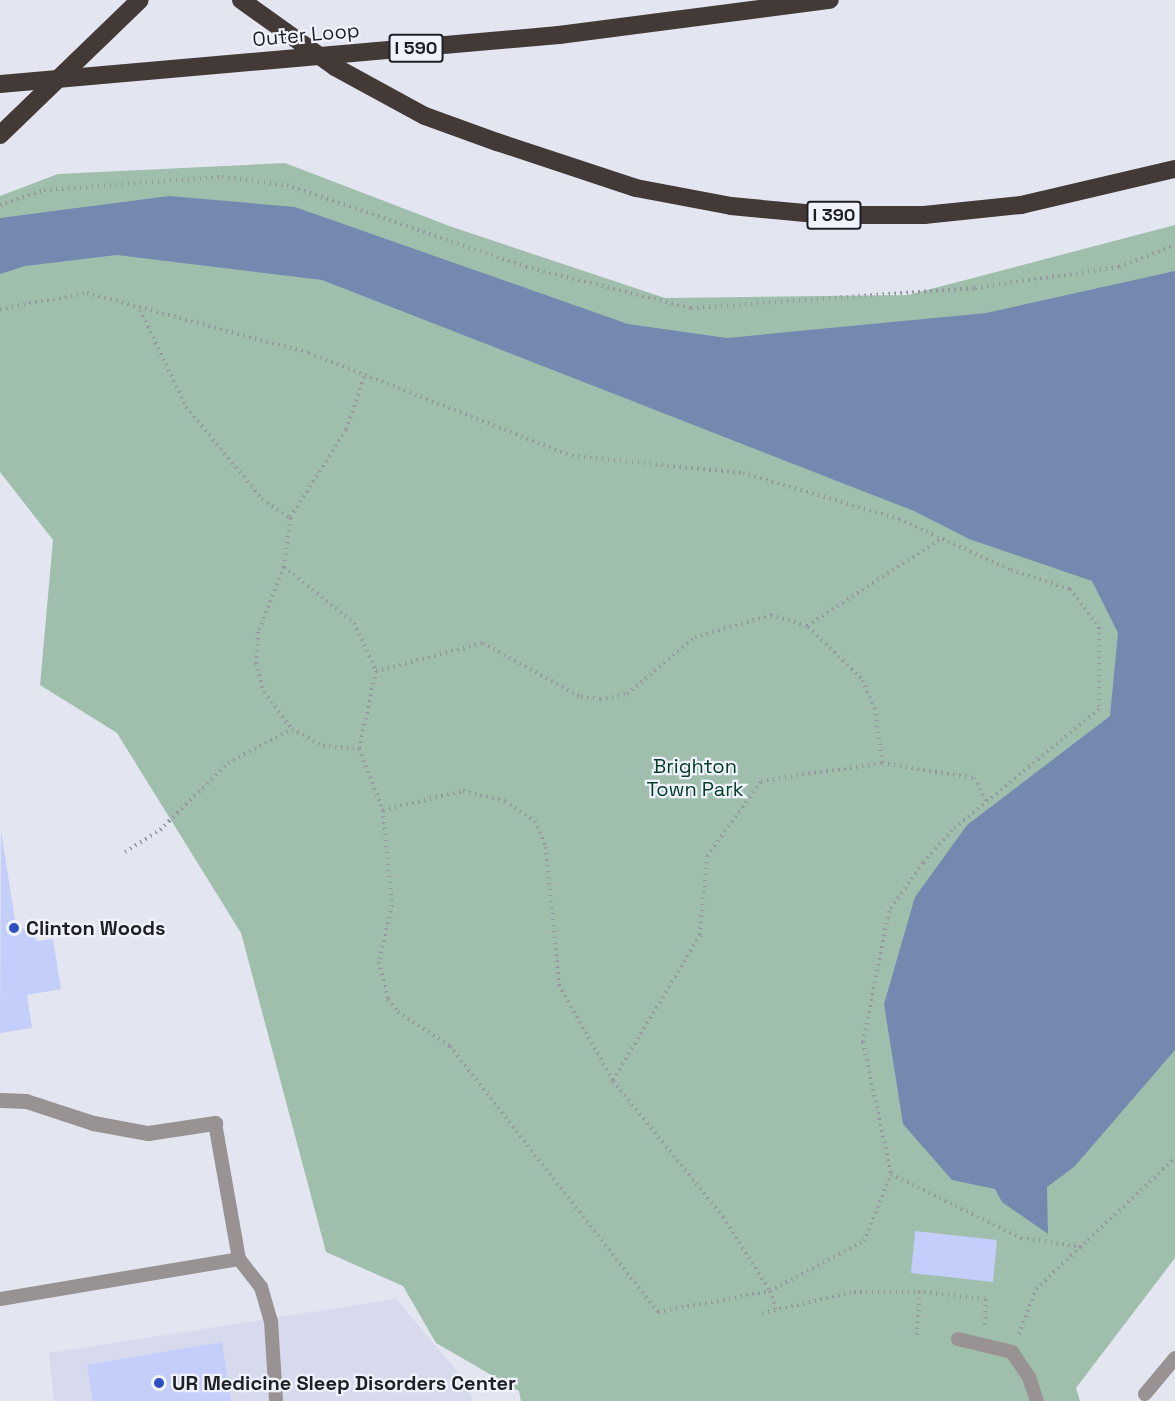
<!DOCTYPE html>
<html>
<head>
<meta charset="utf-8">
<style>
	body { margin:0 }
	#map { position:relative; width:1175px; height:1401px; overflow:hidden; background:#e3e5f0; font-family:"Space Grotesk",sans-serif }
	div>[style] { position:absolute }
	.built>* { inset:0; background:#d6daec }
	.green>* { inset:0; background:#9fbfac }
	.water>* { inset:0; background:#7589b0 }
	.building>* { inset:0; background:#c3cefa }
	.path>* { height:4px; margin-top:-2px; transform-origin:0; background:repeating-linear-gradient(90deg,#95979f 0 1.5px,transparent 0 6px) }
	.service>* { height:14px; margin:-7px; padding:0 7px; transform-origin:7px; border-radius:7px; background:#989392 }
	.minor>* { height:15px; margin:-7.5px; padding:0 7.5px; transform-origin:7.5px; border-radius:7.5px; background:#989392 }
	.motorway>* { height:18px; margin:-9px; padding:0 9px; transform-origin:9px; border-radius:9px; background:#433937 }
	.motorway-bridge>* { height:18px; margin:-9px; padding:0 9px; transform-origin:9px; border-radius:9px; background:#433937 }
	.dots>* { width:16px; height:16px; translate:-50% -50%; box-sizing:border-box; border:3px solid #f0f3fd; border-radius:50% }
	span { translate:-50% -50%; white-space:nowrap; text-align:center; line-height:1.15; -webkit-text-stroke:4.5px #f0f3fd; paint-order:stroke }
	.shield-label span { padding:2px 4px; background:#f0f3fd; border:2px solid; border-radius:4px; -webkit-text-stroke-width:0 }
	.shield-label { font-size:18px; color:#1f2024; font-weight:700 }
	.street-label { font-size:20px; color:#1f2024 }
	.park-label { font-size:20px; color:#003d23 }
	.poi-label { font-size:20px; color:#1f2024; font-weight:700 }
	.left { translate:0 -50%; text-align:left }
</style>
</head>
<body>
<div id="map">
	<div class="built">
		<div style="clip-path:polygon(396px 1299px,470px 1386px,472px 1401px,54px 1401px,49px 1353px)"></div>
	</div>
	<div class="green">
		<div style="clip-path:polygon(285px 163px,452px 227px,665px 298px,908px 295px,1175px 225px,1175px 1258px,1076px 1388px,1080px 1401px,521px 1401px,519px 1391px,436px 1343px,403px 1286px,326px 1252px,241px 933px,117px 733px,40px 685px,53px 540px,0 472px,0 196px,58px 174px)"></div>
	</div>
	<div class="water">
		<div style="clip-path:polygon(169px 196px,295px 207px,628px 324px,727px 338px,986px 313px,1175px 271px,1175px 1050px,1074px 1167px,1047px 1187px,1048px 1234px,1002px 1202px,995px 1189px,952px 1180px,903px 1124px,884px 1004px,915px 897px,967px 825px,1110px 716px,1118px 633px,1092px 581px,969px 539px,914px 511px,322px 280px,117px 255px,25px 266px,0 274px,0 218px)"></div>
	</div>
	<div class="building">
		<div style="clip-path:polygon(1px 831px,16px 926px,30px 930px,37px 941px,53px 939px,61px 989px,27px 995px,32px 1028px,0 1033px)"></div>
		<div style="clip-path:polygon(915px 1231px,997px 1240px,993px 1282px,911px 1273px)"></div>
		<div style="clip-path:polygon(222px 1342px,231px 1401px,93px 1401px,87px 1365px)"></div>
	</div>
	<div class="path">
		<div style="left:0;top:205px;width:46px;rotate:-18.8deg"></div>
		<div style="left:44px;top:190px;width:178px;rotate:-4.2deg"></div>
		<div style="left:222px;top:177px;width:65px;rotate:7deg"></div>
		<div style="left:287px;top:185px;width:253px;rotate:18.9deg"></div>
		<div style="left:526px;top:267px;width:170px;rotate:14deg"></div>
		<div style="left:691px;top:308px;width:285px;rotate:-4deg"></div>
		<div style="left:975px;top:288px;width:146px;rotate:-8.3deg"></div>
		<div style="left:1119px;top:267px;width:60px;rotate:-21.4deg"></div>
		<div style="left:0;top:309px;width:88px;rotate:-10.4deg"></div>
		<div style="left:87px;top:293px;width:230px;rotate:15.1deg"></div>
		<div style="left:309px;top:353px;width:282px;rotate:21.4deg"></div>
		<div style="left:572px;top:456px;width:172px;rotate:5.7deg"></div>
		<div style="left:743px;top:473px;width:163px;rotate:16.4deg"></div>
		<div style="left:899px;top:519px;width:123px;rotate:24.5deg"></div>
		<div style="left:1011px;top:570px;width:62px;rotate:17.9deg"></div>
		<div style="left:1070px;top:589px;width:48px;rotate:52.7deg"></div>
		<div style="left:1099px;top:627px;width:82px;rotate:90deg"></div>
		<div style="left:1099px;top:709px;width:190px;rotate:140.5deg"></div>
		<div style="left:952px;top:830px;width:44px;rotate:131.3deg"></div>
		<div style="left:923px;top:863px;width:59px;rotate:125.3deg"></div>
		<div style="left:889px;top:911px;width:134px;rotate:101.2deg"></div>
		<div style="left:863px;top:1042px;width:135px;rotate:78deg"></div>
		<div style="left:891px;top:1174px;width:145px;rotate:26.2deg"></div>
		<div style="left:1021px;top:1238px;width:63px;rotate:8.3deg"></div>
		<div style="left:140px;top:310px;width:107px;rotate:64.6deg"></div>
		<div style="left:186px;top:407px;width:119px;rotate:50.4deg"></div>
		<div style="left:262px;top:499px;width:34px;rotate:34deg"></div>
		<div style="left:364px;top:377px;width:56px;rotate:108.8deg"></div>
		<div style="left:346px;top:430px;width:104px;rotate:122.5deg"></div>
		<div style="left:290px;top:518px;width:49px;rotate:97deg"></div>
		<div style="left:284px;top:567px;width:70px;rotate:111.8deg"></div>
		<div style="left:258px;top:632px;width:31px;rotate:94deg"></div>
		<div style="left:256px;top:663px;width:30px;rotate:75deg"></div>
		<div style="left:264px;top:692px;width:46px;rotate:52.9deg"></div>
		<div style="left:292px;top:729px;width:35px;rotate:29deg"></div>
		<div style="left:323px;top:746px;width:36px;rotate:5deg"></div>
		<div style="left:359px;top:749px;width:66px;rotate:68.5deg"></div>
		<div style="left:383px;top:810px;width:95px;rotate:84.6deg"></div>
		<div style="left:392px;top:905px;width:58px;rotate:102.8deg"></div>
		<div style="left:379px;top:962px;width:38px;rotate:76deg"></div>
		<div style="left:388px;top:999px;width:16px;rotate:52deg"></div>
		<div style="left:398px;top:1012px;width:62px;rotate:33.2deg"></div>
		<div style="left:450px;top:1046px;width:338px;rotate:52deg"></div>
		<div style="left:658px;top:1312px;width:114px;rotate:-10.6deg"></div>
		<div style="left:770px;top:1291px;width:106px;rotate:-28deg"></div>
		<div style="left:864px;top:1241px;width:72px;rotate:-68.1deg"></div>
		<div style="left:284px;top:567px;width:90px;rotate:38.7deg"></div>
		<div style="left:354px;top:623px;width:53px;rotate:65.4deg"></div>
		<div style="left:376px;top:671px;width:80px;rotate:102.3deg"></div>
		<div style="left:376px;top:671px;width:111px;rotate:-14.7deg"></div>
		<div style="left:483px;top:643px;width:112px;rotate:28.9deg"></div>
		<div style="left:581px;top:697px;width:19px;rotate:6deg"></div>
		<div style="left:600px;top:699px;width:27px;rotate:-10deg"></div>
		<div style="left:627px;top:694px;width:89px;rotate:-40deg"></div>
		<div style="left:695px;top:637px;width:79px;rotate:-16.1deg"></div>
		<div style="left:771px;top:615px;width:38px;rotate:17deg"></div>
		<div style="left:882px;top:763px;width:54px;rotate:-97.4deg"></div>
		<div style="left:875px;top:709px;width:34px;rotate:-114deg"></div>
		<div style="left:861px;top:678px;width:75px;rotate:-136.1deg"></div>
		<div style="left:807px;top:626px;width:161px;rotate:-33.1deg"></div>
		<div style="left:383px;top:810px;width:82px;rotate:-13.4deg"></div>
		<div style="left:463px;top:791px;width:43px;rotate:13.4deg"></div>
		<div style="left:505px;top:801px;width:36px;rotate:34deg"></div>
		<div style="left:535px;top:821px;width:28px;rotate:67deg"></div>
		<div style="left:546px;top:847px;width:139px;rotate:84.6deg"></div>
		<div style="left:559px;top:985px;width:110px;rotate:60.6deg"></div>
		<div style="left:613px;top:1081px;width:175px;rotate:51deg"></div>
		<div style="left:723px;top:1217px;width:88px;rotate:57.6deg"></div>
		<div style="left:770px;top:1291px;width:19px;rotate:72deg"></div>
		<div style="left:125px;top:852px;width:41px;rotate:-32.2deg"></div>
		<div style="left:160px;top:830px;width:95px;rotate:-44.6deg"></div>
		<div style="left:228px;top:763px;width:72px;rotate:-28deg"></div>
		<div style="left:613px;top:1080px;width:169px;rotate:-59deg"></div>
		<div style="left:700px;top:935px;width:79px;rotate:-84.9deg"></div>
		<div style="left:707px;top:856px;width:92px;rotate:-54.2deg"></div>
		<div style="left:761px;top:781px;width:122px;rotate:-8.5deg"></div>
		<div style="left:882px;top:763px;width:93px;rotate:9.3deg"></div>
		<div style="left:974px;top:778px;width:26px;rotate:61deg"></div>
		<div style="left:762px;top:1313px;width:94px;rotate:-12.9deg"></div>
		<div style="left:854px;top:1292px;width:64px"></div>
		<div style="left:918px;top:1292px;width:68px;rotate:5.9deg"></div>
		<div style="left:986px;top:1299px;width:27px;rotate:94deg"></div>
		<div style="left:1019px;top:1334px;width:48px;rotate:-69.3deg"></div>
		<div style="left:1036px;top:1289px;width:191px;rotate:-43.3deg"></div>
		<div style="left:917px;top:1335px;width:43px;rotate:-86deg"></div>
	</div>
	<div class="service">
		<div style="left:215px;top:1123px;width:138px;rotate:80deg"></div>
		<div style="left:239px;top:1259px;width:36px;rotate:52deg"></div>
		<div style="left:261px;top:1287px;width:35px;rotate:74deg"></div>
		<div style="left:271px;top:1321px;width:80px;rotate:86.4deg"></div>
		<div style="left:0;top:1299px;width:242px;rotate:-9.5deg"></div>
		<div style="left:958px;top:1339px;width:56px;rotate:13.5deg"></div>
		<div style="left:1012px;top:1352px;width:30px;rotate:56deg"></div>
		<div style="left:1029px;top:1377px;width:25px;rotate:72deg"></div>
		<div style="left:1145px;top:1394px;width:47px;rotate:-50.2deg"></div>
	</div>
	<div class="minor">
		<div style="left:0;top:1100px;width:26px;rotate:2deg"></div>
		<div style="left:26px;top:1101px;width:71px;rotate:18.2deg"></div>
		<div style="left:93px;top:1123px;width:56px;rotate:10.3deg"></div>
		<div style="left:148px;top:1133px;width:68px;rotate:-8.5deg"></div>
	</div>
	<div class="motorway">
		<div style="left:0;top:84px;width:561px;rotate:-5.01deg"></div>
		<div style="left:559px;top:35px;width:273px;rotate:-7.4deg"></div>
		<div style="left:497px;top:142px;width:146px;rotate:18.3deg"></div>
		<div style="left:636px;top:188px;width:97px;rotate:10.7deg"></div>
		<div style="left:731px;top:206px;width:96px;rotate:5.4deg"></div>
		<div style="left:827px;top:215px;width:97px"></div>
		<div style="left:924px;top:215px;width:98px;rotate:-5.9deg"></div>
		<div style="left:1021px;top:205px;width:158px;rotate:-13.2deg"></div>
	</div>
	<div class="motorway-bridge">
		<div style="left:241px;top:0;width:115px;rotate:35.5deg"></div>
		<div style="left:335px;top:67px;width:102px;rotate:28.6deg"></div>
		<div style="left:425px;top:116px;width:77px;rotate:19.9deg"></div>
		<div style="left:0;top:135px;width:194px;rotate:-44deg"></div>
	</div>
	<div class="dots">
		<div style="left:14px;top:928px;background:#2b4fbf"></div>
		<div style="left:159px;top:1383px;background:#2b4fbf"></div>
	</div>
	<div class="shield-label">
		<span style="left:416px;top:48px">I 590</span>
		<span style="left:834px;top:215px">I 390</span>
	</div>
	<div class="street-label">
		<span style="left:306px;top:35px;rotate:-5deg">Outer Loop</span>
	</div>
	<div class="park-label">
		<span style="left:695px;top:778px">Brighton<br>Town Park</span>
	</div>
	<div class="poi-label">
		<span class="left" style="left:26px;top:928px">Clinton Woods</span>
		<span class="left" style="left:172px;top:1383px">UR Medicine Sleep Disorders Center</span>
	</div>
</div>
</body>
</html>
